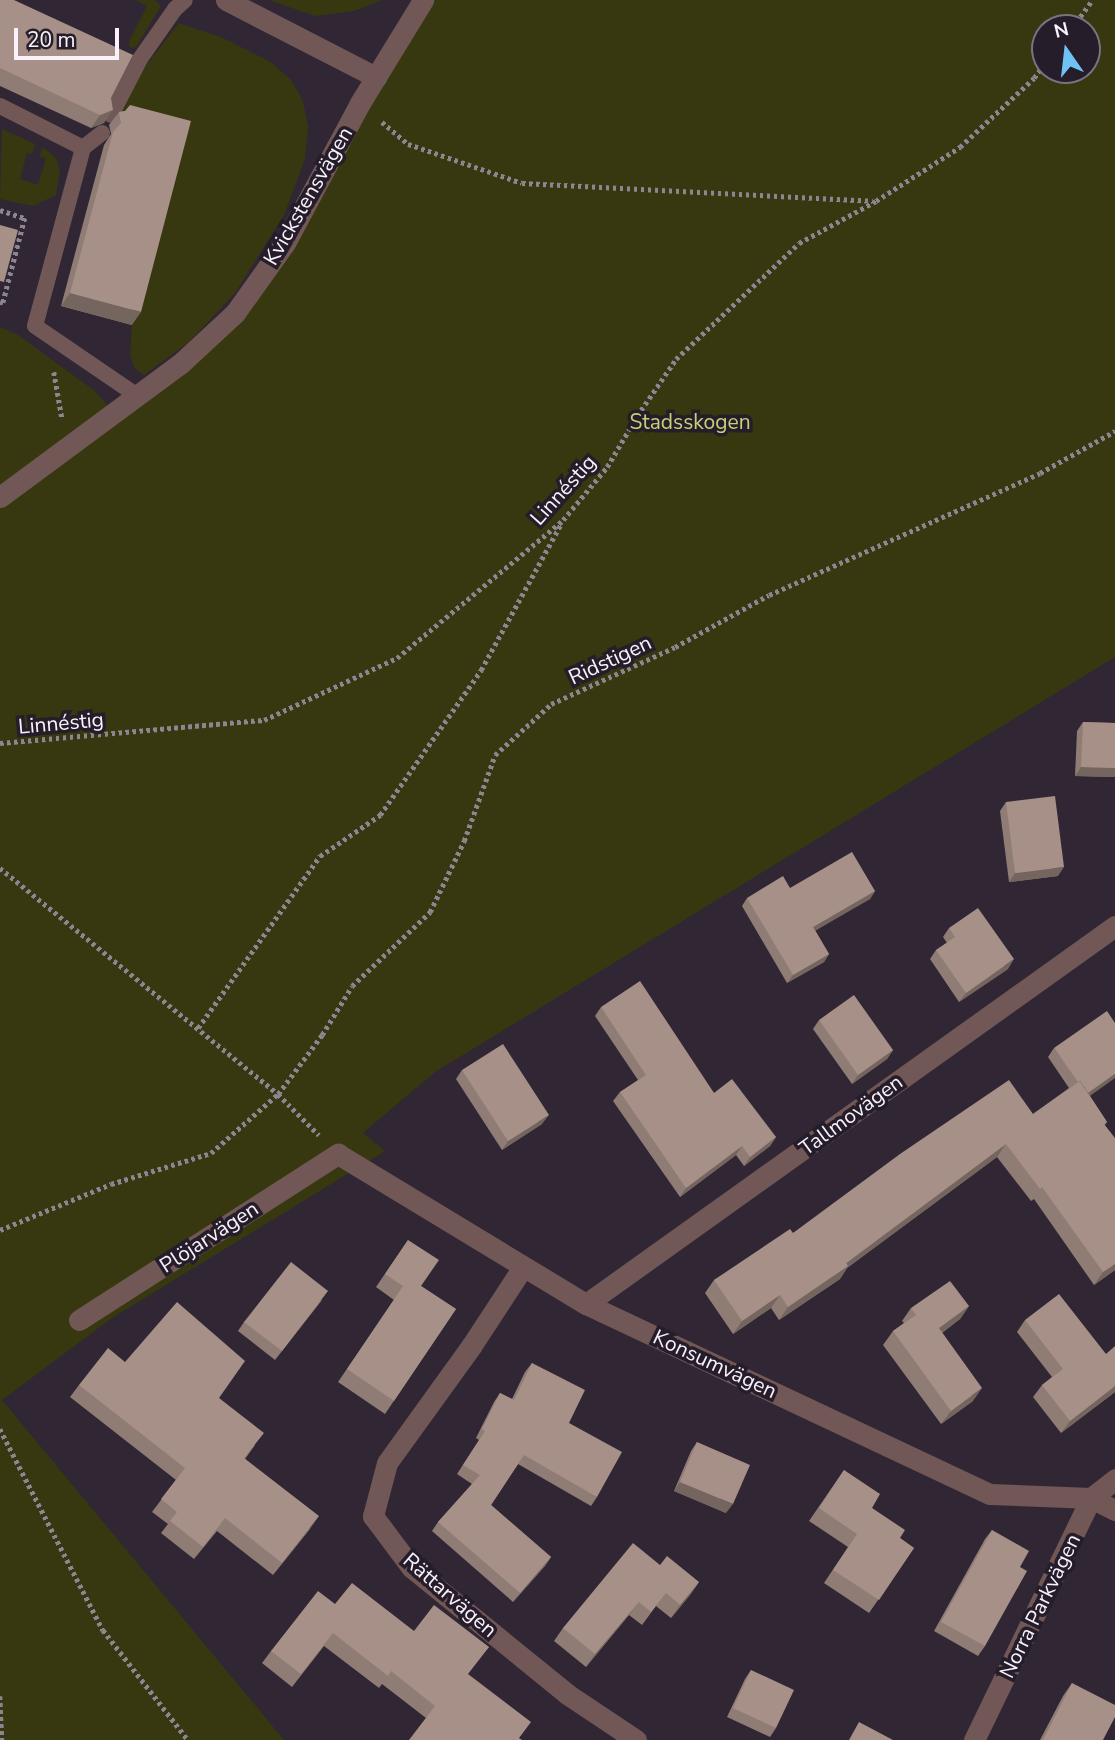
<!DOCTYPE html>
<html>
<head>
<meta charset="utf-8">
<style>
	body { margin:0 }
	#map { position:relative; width:1115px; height:1740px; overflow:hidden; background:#302634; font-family:"Nunito Sans",sans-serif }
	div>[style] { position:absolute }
	.green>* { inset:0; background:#373810 }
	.path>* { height:4.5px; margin-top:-2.25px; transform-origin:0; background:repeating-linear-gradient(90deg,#8d8591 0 3.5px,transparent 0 7px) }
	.lane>* { height:16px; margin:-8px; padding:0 8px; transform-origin:8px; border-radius:8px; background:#715755 }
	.street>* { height:21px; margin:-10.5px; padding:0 10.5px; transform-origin:10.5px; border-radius:10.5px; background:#715755 }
	.wall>* { inset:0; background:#8f7c75 }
	.shaded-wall>* { inset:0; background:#74655f }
	.building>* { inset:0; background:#a69088 }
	span { translate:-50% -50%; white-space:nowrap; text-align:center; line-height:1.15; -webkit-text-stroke:7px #261d2a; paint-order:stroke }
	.street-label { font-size:21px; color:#f9f2fc }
	.park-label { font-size:21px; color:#cace79 }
	.north { position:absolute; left:1031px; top:14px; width:70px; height:70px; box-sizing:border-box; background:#261d2a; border:2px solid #7a727e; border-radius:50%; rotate:346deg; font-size:19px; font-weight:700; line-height:28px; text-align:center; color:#f9f2fc }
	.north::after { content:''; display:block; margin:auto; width:24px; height:32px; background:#70c1f4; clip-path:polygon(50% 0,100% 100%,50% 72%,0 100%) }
	.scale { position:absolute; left:14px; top:28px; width:105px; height:32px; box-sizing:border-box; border:4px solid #f9f2fc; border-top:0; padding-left:9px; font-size:21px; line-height:24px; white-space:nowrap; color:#f9f2fc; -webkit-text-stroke:5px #261d2a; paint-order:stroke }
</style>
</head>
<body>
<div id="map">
	<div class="green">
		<div style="clip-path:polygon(136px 0,155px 0,161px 6px,136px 47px,130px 48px,129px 41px,147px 6px)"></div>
		<div style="clip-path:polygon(269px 0,382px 0,354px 11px,315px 16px)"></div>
		<div style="clip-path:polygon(evenodd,423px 0,1115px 0,1115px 657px,435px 1072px,363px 1133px,385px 1151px,112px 1318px,2px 1400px,284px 1740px,0 1740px,0 327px,18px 335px,95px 391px,113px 412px,235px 313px,423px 0,1045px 28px,1087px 28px,1087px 70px,1045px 70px,1045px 28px)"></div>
		<div style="clip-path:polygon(179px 23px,223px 38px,271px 62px,291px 80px,303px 101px,308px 126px,305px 159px,284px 215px,235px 293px,189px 342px,144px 375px,135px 368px,130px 356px,132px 325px,182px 134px,115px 116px,141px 72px)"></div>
		<div style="clip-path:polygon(2px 129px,35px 144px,32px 154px,27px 153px,20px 179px,38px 185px,46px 159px,39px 156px,43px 147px,56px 158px,60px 171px,56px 195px,33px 206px,0 199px)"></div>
	</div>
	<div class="path">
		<div style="left:1072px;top:28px;width:34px;rotate:-54deg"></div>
		<div style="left:382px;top:122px;width:34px;rotate:40deg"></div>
		<div style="left:408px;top:144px;width:120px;rotate:18.9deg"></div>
		<div style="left:522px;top:183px;width:351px;rotate:2.9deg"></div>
		<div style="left:0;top:210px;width:26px;rotate:18deg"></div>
		<div style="left:25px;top:218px;width:88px;rotate:104.5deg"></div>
		<div style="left:3px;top:303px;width:3px;rotate:-162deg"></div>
		<div style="left:54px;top:372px;width:47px;rotate:80.1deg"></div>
		<div style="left:0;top:743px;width:265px;rotate:-5deg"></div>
		<div style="left:264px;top:720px;width:147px;rotate:-25deg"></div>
		<div style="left:397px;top:658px;width:216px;rotate:-39.7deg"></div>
		<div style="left:563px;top:520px;width:69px;rotate:-50.3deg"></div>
		<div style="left:607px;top:467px;width:59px;rotate:-59.5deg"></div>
		<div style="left:637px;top:416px;width:69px;rotate:-55.6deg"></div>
		<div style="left:676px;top:359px;width:169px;rotate:-43.3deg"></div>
		<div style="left:799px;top:243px;width:88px;rotate:-28.6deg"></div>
		<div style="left:876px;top:201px;width:100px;rotate:-32.7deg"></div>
		<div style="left:960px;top:147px;width:101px;rotate:-43deg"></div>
		<div style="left:1034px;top:78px;width:19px;rotate:-54deg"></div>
		<div style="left:0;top:868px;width:358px;rotate:39.1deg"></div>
		<div style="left:278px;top:1094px;width:58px;rotate:45deg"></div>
		<div style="left:198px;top:1028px;width:211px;rotate:-54.7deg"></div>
		<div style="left:320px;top:856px;width:73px;rotate:-34.3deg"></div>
		<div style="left:380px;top:815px;width:177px;rotate:-55.1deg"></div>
		<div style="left:481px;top:670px;width:166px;rotate:-61.3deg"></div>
		<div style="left:0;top:1230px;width:120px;rotate:-22.5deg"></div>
		<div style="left:111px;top:1184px;width:105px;rotate:-17.2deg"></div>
		<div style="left:211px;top:1153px;width:89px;rotate:-41.4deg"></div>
		<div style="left:278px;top:1094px;width:74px;rotate:-53.3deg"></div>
		<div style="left:322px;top:1035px;width:57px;rotate:-58.5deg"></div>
		<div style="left:352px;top:986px;width:108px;rotate:-43.5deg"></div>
		<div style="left:430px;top:912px;width:79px;rotate:-64.4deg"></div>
		<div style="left:464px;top:841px;width:91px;rotate:-70.2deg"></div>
		<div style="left:495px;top:755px;width:76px;rotate:-42.3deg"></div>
		<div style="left:551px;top:704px;width:136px;rotate:-24.7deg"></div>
		<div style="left:675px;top:647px;width:107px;rotate:-29deg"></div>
		<div style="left:769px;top:595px;width:297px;rotate:-24.2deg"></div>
		<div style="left:1040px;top:473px;width:86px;rotate:-29.2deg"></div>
		<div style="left:0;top:1429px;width:226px;rotate:62.9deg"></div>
		<div style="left:103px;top:1630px;width:139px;rotate:52.3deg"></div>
		<div style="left:0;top:1696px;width:44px;rotate:87.4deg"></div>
	</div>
	<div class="lane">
		<div style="left:0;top:106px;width:93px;rotate:26.8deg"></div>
		<div style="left:111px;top:115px;width:63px;rotate:-62.6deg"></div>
		<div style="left:140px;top:59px;width:61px;rotate:-55deg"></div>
		<div style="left:175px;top:9px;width:13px;rotate:-42deg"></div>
		<div style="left:102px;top:133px;width:24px;rotate:142deg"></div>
		<div style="left:83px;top:148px;width:184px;rotate:105.1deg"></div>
		<div style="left:35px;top:326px;width:122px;rotate:34.3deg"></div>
	</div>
	<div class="street">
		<div style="left:226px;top:0;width:169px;rotate:27.2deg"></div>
		<div style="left:0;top:497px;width:224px;rotate:-36.5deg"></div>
		<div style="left:180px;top:364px;width:75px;rotate:-42.8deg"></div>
		<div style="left:235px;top:313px;width:86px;rotate:-54.5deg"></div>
		<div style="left:285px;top:243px;width:159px;rotate:-61.8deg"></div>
		<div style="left:360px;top:103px;width:121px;rotate:-58.5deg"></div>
		<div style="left:523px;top:1267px;width:93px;rotate:123.2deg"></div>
		<div style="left:472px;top:1345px;width:145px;rotate:125.8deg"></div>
		<div style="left:387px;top:1463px;width:55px;rotate:104.8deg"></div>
		<div style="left:373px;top:1516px;width:64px;rotate:53.3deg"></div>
		<div style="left:411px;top:1567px;width:201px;rotate:39.1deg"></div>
		<div style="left:567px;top:1694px;width:83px;rotate:33.7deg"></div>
		<div style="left:586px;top:1304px;width:650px;rotate:-35.55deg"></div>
		<div style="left:79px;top:1320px;width:308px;rotate:-32.7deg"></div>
		<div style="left:338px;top:1154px;width:290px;rotate:31.2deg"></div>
		<div style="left:586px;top:1304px;width:446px;rotate:25.2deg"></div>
		<div style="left:990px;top:1494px;width:101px;rotate:2.3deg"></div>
		<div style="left:1091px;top:1498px;width:27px;rotate:27deg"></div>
		<div style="left:974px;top:1740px;width:269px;rotate:-64.2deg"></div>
		<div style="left:1091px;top:1498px;width:31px;rotate:-38deg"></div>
	</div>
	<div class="wall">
		<div style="clip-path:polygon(0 0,111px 98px,104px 123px,91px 128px,0 86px)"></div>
		<div style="clip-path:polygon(125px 111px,132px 325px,61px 306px,104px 145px,111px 134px,109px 125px,119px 112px)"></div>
		<div style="clip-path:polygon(1083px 722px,1115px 723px,1115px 777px,1075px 776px,1077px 731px)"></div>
		<div style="clip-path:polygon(1006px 802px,1058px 876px,1009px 882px,1000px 811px)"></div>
		<div style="clip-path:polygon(790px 888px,875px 891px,870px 899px,815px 930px,829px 954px,824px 962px,787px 983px,742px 906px,747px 898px)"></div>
		<div style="clip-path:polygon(949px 928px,1008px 969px,959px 1002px,930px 959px,936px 950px,947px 943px,943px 937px)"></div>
		<div style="clip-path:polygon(601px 1007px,714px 1093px,776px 1137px,770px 1146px,744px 1166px,736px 1155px,680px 1197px,613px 1101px,620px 1092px,638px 1080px,595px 1016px)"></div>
		<div style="clip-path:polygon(819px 1020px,893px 1050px,887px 1059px,852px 1084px,813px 1029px)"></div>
		<div style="clip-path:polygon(1054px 1048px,1090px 1096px,1107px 1122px,1105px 1125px,1115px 1270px,1094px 1285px,1034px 1199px,1031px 1201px,997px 1157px,847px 1268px,840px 1279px,779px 1320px,771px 1308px,733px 1334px,705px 1293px,714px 1280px,793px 1233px,1033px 1114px,1069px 1088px,1048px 1057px)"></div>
		<div style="clip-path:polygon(462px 1070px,542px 1124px,502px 1150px,456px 1079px)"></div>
		<div style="clip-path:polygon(408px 1240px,421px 1286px,456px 1309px,385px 1414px,338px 1382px,394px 1300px,376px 1287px)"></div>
		<div style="clip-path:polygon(322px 1300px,275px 1360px,238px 1331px,244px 1322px)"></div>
		<div style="clip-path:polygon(969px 1306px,960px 1319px,942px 1333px,973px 1401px,941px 1424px,883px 1345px,893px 1331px,904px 1323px,902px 1321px,911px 1308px)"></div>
		<div style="clip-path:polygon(1025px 1320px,1106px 1354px,1115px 1392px,1061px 1433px,1033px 1397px,1042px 1385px,1052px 1377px,1017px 1332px)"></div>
		<div style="clip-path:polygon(125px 1362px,219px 1398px,255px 1445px,245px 1459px,310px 1529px,273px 1575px,217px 1531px,194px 1559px,161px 1533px,168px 1524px,152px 1512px,176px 1480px,70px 1397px,79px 1385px)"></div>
		<div style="clip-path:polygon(532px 1363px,569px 1423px,597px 1497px,591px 1506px,518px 1464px,491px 1505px,551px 1557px,545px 1566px,513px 1602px,432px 1531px,438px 1522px,472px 1484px,457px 1474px,479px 1440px,476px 1438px,494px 1402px,500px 1393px,512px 1399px,525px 1372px)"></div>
		<div style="clip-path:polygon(697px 1442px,726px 1513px,674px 1491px,691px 1451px)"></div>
		<div style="clip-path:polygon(844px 1470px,872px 1508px,900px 1538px,914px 1548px,869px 1613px,824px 1583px,848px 1547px,809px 1521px)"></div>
		<div style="clip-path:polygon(992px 1530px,985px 1646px,978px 1656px,934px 1631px,985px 1539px)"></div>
		<div style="clip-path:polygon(660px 1565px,699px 1582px,690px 1595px,671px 1618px,656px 1606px,642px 1625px,629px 1615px,586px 1667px,554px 1641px,563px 1628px)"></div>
		<div style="clip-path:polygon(335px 1604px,414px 1631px,489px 1647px,426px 1718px,382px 1684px,379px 1688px,324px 1646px,292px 1687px,262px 1663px,271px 1651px)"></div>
		<div style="clip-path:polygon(751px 1670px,776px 1728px,770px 1737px,727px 1717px,745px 1679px)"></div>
		<div style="clip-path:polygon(1072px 1683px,1103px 1740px,1040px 1740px,1063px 1696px)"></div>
	</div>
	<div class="shaded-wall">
		<div style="clip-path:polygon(113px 110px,104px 123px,91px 128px,100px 115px)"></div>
		<div style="clip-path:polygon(70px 293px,141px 312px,132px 325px,61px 306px)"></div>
		<div style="clip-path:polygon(1081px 767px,1115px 768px,1115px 777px,1075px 776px)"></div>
		<div style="clip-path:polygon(1064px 867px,1058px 876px,1009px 882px,1015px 873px)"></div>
		<div style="clip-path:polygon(875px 891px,870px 899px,808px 935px,813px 927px)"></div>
		<div style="clip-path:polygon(829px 954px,824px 962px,787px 983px,793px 975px)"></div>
		<div style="clip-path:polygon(1014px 959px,1008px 969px,959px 1002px,966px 993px)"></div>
		<div style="clip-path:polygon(893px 1050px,887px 1059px,852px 1084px,858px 1075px)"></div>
		<div style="clip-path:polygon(1115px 1074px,1115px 1078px,1080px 1103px,1086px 1094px)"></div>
		<div style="clip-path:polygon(549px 1115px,542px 1124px,502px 1150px,508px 1141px)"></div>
		<div style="clip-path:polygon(776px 1137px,770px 1146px,744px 1166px,750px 1157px)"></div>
		<div style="clip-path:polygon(1006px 1144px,997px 1157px,847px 1268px,840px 1279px,779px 1320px,788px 1307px)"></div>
		<div style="clip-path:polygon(742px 1146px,736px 1155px,680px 1197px,686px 1188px)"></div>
		<div style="clip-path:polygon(1115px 1264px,1115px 1270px,1094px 1285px,1103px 1272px)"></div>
		<div style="clip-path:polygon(780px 1295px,771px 1308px,733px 1334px,742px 1321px)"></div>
		<div style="clip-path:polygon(969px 1306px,960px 1319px,930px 1341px,939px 1328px)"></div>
		<div style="clip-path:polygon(1115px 1386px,1115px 1392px,1061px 1433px,1070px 1421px)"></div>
		<div style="clip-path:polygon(982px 1388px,973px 1401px,941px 1424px,951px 1411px)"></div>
		<div style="clip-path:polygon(680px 1482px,733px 1504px,726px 1513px,674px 1491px)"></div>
		<div style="clip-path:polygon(319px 1516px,310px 1529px,273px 1575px,282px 1563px)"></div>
		<div style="clip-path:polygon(551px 1557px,545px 1566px,513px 1602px,520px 1593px)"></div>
		<div style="clip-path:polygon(699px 1582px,690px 1595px,671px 1618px,680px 1605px)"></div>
		<div style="clip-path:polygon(639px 1602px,629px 1615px,586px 1667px,595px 1654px)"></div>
	</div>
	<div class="building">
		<div style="clip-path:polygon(0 0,14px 0,133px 55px,111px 98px,113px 110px,100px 115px,0 68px)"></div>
		<div style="clip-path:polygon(130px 105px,191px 121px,141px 312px,70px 293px,113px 132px,121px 123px,119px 112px,125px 111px)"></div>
		<div style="clip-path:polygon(0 225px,18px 230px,4px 282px,0 281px)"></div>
		<div style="clip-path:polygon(1083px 722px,1115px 723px,1115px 768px,1081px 767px)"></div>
		<div style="clip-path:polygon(1055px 796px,1064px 867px,1015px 873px,1006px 802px)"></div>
		<div style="clip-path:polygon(852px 852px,875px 891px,813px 927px,829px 954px,793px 975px,747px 898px,783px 876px,790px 888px)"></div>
		<div style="clip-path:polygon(978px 908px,1014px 959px,966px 993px,936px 950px,955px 937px,949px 928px)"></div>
		<div style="clip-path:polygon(640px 981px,714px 1093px,732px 1079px,776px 1137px,750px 1157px,742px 1146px,686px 1188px,620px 1092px,646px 1075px,601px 1007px)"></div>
		<div style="clip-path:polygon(854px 995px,893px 1050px,858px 1075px,819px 1020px)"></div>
		<div style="clip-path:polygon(1107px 1011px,1115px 1023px,1115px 1074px,1088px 1093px,1080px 1081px,1078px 1082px,1054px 1048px)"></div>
		<div style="clip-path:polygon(503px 1044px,549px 1115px,508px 1141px,462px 1070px)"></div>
		<div style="clip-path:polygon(1009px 1080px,1033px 1114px,1080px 1081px,1107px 1122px,1104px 1124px,1115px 1138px,1115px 1264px,1103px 1272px,1042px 1187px,1040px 1189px,1006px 1144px,846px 1263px,848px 1266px,788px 1307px,780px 1295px,742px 1321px,714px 1280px,790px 1229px,793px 1233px,900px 1154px)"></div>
		<div style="clip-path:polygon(408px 1240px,439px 1260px,421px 1286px,456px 1309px,394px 1401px,347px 1369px,403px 1286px,385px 1274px)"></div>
		<div style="clip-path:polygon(291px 1262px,328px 1291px,282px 1351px,244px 1322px)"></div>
		<div style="clip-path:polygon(950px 1281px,969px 1306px,939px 1328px,982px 1388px,951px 1411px,893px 1331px,916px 1315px,911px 1308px)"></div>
		<div style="clip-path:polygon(1059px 1294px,1106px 1354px,1115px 1346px,1115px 1386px,1070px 1421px,1042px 1385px,1063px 1369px,1025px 1320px)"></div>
		<div style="clip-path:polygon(177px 1302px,245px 1361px,219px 1398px,264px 1433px,244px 1458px,319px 1516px,282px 1563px,225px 1518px,203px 1547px,170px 1521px,177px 1512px,161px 1499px,185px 1468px,79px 1385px,108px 1348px,125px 1362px)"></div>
		<div style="clip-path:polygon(532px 1363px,585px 1390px,569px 1423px,622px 1452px,597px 1497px,524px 1455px,491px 1505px,551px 1557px,520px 1593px,438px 1522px,480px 1475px,463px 1465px,485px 1431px,482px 1429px,500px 1393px,514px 1400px)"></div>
		<div style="clip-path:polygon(697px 1442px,750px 1465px,733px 1504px,680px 1482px)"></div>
		<div style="clip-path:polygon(844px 1470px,880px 1494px,872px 1508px,905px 1530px,900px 1538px,914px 1548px,879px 1600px,833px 1570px,857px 1534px,819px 1508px)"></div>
		<div style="clip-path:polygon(992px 1530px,1029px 1551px,1020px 1567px,1027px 1571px,985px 1646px,941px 1622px)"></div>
		<div style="clip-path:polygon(633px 1543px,660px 1565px,667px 1556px,699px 1582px,680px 1605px,666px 1593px,651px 1612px,639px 1602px,595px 1654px,563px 1628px)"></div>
		<div style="clip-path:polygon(352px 1583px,414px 1631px,434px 1605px,489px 1647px,468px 1674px,531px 1722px,519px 1738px,522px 1740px,409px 1740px,435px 1706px,391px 1671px,388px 1676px,333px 1633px,301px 1674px,271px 1651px,318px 1591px,335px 1604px)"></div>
		<div style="clip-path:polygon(751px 1670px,794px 1690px,776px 1728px,733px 1708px)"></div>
		<div style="clip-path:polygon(1072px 1683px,1115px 1705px,1115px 1717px,1103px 1740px,1043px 1740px)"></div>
		<div style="clip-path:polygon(859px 1722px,893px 1740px,849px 1740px)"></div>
	</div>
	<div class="street-label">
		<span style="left:308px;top:196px;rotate:-60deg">Kvickstensvägen</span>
		<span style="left:563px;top:490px;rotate:-48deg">Linnéstig</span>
		<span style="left:610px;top:660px;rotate:-25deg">Ridstigen</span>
		<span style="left:61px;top:723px;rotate:-5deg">Linnéstig</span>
		<span style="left:851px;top:1115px;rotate:-36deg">Tallmovägen</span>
		<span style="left:209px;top:1237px;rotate:-33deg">Plöjarvägen</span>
		<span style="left:715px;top:1364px;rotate:25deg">Konsumvägen</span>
		<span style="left:450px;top:1595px;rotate:41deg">Rättarvägen</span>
		<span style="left:1040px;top:1606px;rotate:-64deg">Norra Parkvägen</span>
	</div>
	<div class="park-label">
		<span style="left:690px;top:422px">Stadsskogen</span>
	</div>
	<div class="north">N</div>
	<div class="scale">20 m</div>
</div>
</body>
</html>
